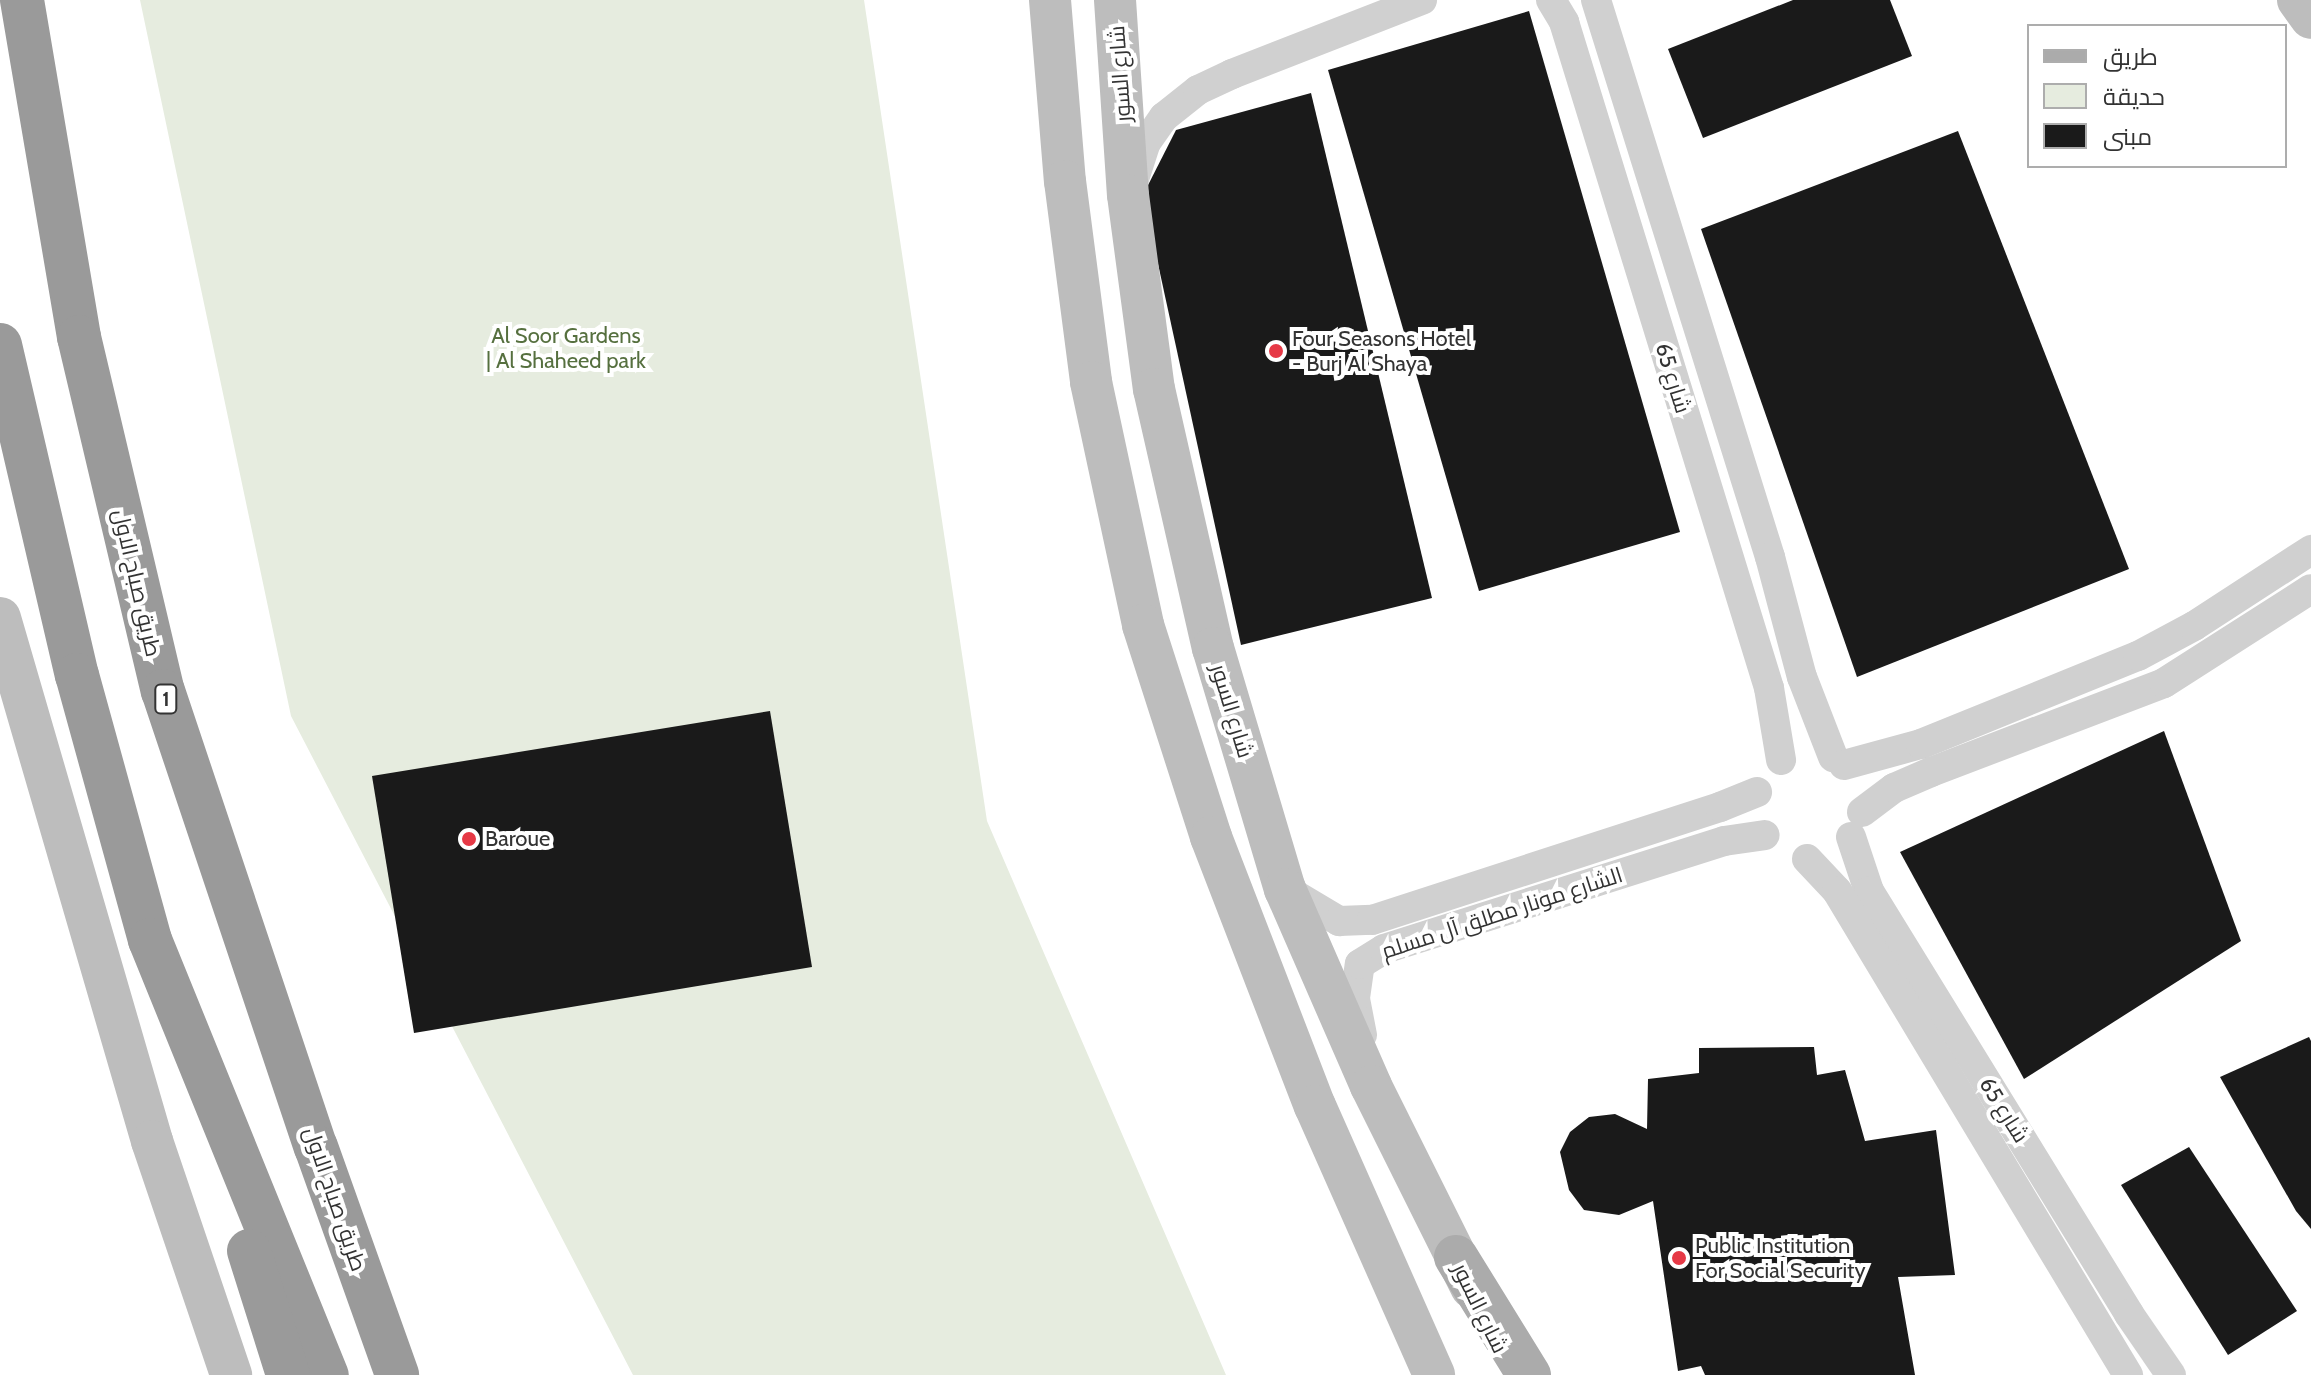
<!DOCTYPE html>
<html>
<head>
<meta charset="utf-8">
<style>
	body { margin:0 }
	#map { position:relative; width:2311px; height:1375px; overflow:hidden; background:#fff; font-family:Cabin,Cairo,sans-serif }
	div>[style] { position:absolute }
	.green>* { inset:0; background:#e6ecdf }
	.building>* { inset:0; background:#1a1a1a }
	.street>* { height:30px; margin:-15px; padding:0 15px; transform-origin:15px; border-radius:15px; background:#d0d0d0 }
	.secondary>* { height:42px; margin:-21px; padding:0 21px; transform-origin:21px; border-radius:21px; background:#bdbdbd }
	.primary>* { height:44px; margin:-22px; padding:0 22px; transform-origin:22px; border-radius:22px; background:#ababab }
	.highway>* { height:44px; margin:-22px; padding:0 22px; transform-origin:22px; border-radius:22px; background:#9a9a9a }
	.dots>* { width:22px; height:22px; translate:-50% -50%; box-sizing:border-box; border:4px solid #fff; border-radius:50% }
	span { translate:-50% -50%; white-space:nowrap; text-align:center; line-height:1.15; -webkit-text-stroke:8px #fff; paint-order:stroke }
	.shield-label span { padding:2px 6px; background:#fff; border:2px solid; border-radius:6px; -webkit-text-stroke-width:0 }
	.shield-label { font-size:20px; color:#333; font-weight:700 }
	.street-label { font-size:22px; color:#333 }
	.park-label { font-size:22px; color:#56703f }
	.poi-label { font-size:22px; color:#333 }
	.left { translate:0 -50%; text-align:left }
	.legend { position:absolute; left:2027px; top:24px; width:260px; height:144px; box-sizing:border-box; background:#fff; border:2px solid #adadad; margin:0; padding:10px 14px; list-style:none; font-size:24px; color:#333 }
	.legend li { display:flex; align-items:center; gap:16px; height:40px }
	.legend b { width:40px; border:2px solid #adadad }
</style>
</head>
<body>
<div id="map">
	<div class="green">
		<div style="clip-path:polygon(140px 0,864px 0,987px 821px,1226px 1375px,633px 1375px,291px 716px)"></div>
	</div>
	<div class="building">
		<div style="clip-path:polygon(1793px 0,1890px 0,1912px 56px,1703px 138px,1668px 49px)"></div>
		<div style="clip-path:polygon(1529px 11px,1680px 532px,1479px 591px,1328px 70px)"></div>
		<div style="clip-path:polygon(1311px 93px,1432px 598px,1241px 645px,1143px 195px,1176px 130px)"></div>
		<div style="clip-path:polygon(1958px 131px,2129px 569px,1857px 677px,1701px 229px)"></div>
		<div style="clip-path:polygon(770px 711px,812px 967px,414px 1033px,372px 776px)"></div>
		<div style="clip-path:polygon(2164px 731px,2241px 941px,2024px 1079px,1900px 852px)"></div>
		<div style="clip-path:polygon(2309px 1037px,2311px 1041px,2311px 1229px,2296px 1211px,2220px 1077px)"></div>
		<div style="clip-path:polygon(1814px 1047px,1817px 1075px,1845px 1070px,1865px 1141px,1936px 1130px,1955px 1275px,1898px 1277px,1915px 1375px,1705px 1375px,1701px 1366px,1678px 1371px,1653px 1201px,1619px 1215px,1584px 1210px,1569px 1190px,1560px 1152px,1570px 1132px,1589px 1117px,1615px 1114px,1647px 1129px,1648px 1079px,1699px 1073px,1699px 1048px)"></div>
		<div style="clip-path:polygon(2189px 1147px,2297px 1311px,2228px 1355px,2121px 1185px)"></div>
	</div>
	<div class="street">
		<div style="left:1551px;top:0;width:26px;rotate:59deg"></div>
		<div style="left:1564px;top:22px;width:697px;rotate:72.89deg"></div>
		<div style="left:1769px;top:688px;width:73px;rotate:80.5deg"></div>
		<div style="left:1596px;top:0;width:584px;rotate:72.65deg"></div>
		<div style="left:1770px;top:557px;width:124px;rotate:75.1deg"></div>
		<div style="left:1802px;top:677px;width:86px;rotate:68.8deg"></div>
		<div style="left:1133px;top:182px;width:40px;rotate:-72deg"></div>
		<div style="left:1145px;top:144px;width:33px;rotate:-55deg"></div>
		<div style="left:1164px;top:117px;width:43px;rotate:-38.5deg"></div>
		<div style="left:1198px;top:90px;width:38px;rotate:-25deg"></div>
		<div style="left:1232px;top:74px;width:204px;rotate:-21.3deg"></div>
		<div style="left:1844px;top:765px;width:80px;rotate:-15.3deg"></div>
		<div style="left:1921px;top:744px;width:234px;rotate:-22.1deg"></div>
		<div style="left:2138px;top:656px;width:64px;rotate:-28.2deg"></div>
		<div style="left:2194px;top:626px;width:140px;rotate:-33deg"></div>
		<div style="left:1862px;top:812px;width:40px;rotate:-37deg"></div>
		<div style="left:1894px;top:788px;width:40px;rotate:-23.4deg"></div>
		<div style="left:1931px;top:772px;width:249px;rotate:-20.9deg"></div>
		<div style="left:2164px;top:683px;width:174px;rotate:-32.6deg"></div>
		<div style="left:1851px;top:837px;width:57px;rotate:71.6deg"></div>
		<div style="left:1869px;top:891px;width:497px;rotate:58.4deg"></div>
		<div style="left:2129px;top:1314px;width:74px;rotate:55.5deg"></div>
		<div style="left:1807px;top:859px;width:44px;rotate:46.8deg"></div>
		<div style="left:1837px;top:891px;width:565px;rotate:58.98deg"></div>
		<div style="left:1285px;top:889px;width:63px;rotate:30.7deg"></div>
		<div style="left:1339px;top:921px;width:33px;rotate:-2deg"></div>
		<div style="left:1372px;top:920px;width:366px;rotate:-18deg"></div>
		<div style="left:1720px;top:807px;width:40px;rotate:-22deg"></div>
		<div style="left:1362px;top:1035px;width:38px;rotate:-101deg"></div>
		<div style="left:1355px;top:998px;width:34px;rotate:-82deg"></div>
		<div style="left:1360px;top:964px;width:28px;rotate:-32deg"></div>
		<div style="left:1384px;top:949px;width:357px;rotate:-17.6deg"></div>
		<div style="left:1724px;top:841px;width:41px;rotate:-8.3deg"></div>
	</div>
	<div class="secondary">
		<div style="left:1050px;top:0;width:182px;rotate:85.3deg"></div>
		<div style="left:1065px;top:181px;width:203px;rotate:82.6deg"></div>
		<div style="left:1091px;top:382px;width:249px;rotate:77.9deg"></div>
		<div style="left:1143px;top:625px;width:223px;rotate:72.2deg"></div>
		<div style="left:1211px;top:837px;width:288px;rotate:68.9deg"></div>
		<div style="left:1315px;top:1106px;width:294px;rotate:66.1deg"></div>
		<div style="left:1115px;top:0;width:195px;rotate:86.2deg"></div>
		<div style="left:1128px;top:195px;width:196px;rotate:82.4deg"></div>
		<div style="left:1154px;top:389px;width:266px;rotate:77.2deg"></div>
		<div style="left:1213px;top:648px;width:252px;rotate:73.4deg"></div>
		<div style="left:1285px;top:889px;width:215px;rotate:66.4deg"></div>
		<div style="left:1371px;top:1086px;width:225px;rotate:63.5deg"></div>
		<div style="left:2298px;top:0;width:22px;rotate:54deg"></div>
		<div style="left:0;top:618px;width:545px;rotate:73.79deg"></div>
		<div style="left:152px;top:1141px;width:247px;rotate:71.3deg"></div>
	</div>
	<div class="primary">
		<div style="left:1456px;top:1257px;width:139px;rotate:58.3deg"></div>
	</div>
	<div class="highway">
		<div style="left:22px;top:0;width:342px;rotate:80.4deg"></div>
		<div style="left:79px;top:337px;width:364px;rotate:76.7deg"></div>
		<div style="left:163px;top:691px;width:481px;rotate:71.5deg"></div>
		<div style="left:316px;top:1147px;width:242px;rotate:70.4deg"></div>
		<div style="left:0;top:345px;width:339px;rotate:76.9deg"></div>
		<div style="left:77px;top:675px;width:275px;rotate:74.6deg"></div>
		<div style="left:150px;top:940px;width:470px;rotate:67.9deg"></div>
		<div style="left:249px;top:1251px;width:130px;rotate:72.5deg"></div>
	</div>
	<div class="dots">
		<div style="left:1276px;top:351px;background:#e63946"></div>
		<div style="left:469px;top:839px;background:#e63946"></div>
		<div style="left:1679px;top:1258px;background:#e63946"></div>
	</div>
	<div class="shield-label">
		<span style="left:166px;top:699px">1</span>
	</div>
	<div class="street-label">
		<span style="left:1120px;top:74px;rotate:-94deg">شارع السور</span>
		<span style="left:1673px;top:378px;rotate:73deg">شارع 65</span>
		<span style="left:137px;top:583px;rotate:77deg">طريق صباح الاول</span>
		<span style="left:1232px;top:711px;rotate:73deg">شارع السور</span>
		<span style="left:1502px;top:913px;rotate:-18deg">الشارع مونار مطلق آل مسلم</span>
		<span style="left:2004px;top:1110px;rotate:58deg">شارع 65</span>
		<span style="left:335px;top:1199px;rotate:71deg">طريق صباح الاول</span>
		<span style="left:1480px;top:1308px;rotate:64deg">شارع السور</span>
	</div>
	<div class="park-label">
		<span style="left:566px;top:348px">Al Soor Gardens<br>| Al Shaheed park</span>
	</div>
	<div class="poi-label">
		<span class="left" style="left:1292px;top:351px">Four Seasons Hotel<br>- Burj Al Shaya</span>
		<span class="left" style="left:485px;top:839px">Baroue</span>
		<span class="left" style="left:1695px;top:1258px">Public Institution<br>For Social Security</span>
	</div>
	<ul class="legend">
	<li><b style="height:10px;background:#ababab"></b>طريق</li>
	<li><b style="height:22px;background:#e6ecdf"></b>حديقة</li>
	<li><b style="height:22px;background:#1a1a1a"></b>مبنى</li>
	</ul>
</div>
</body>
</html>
